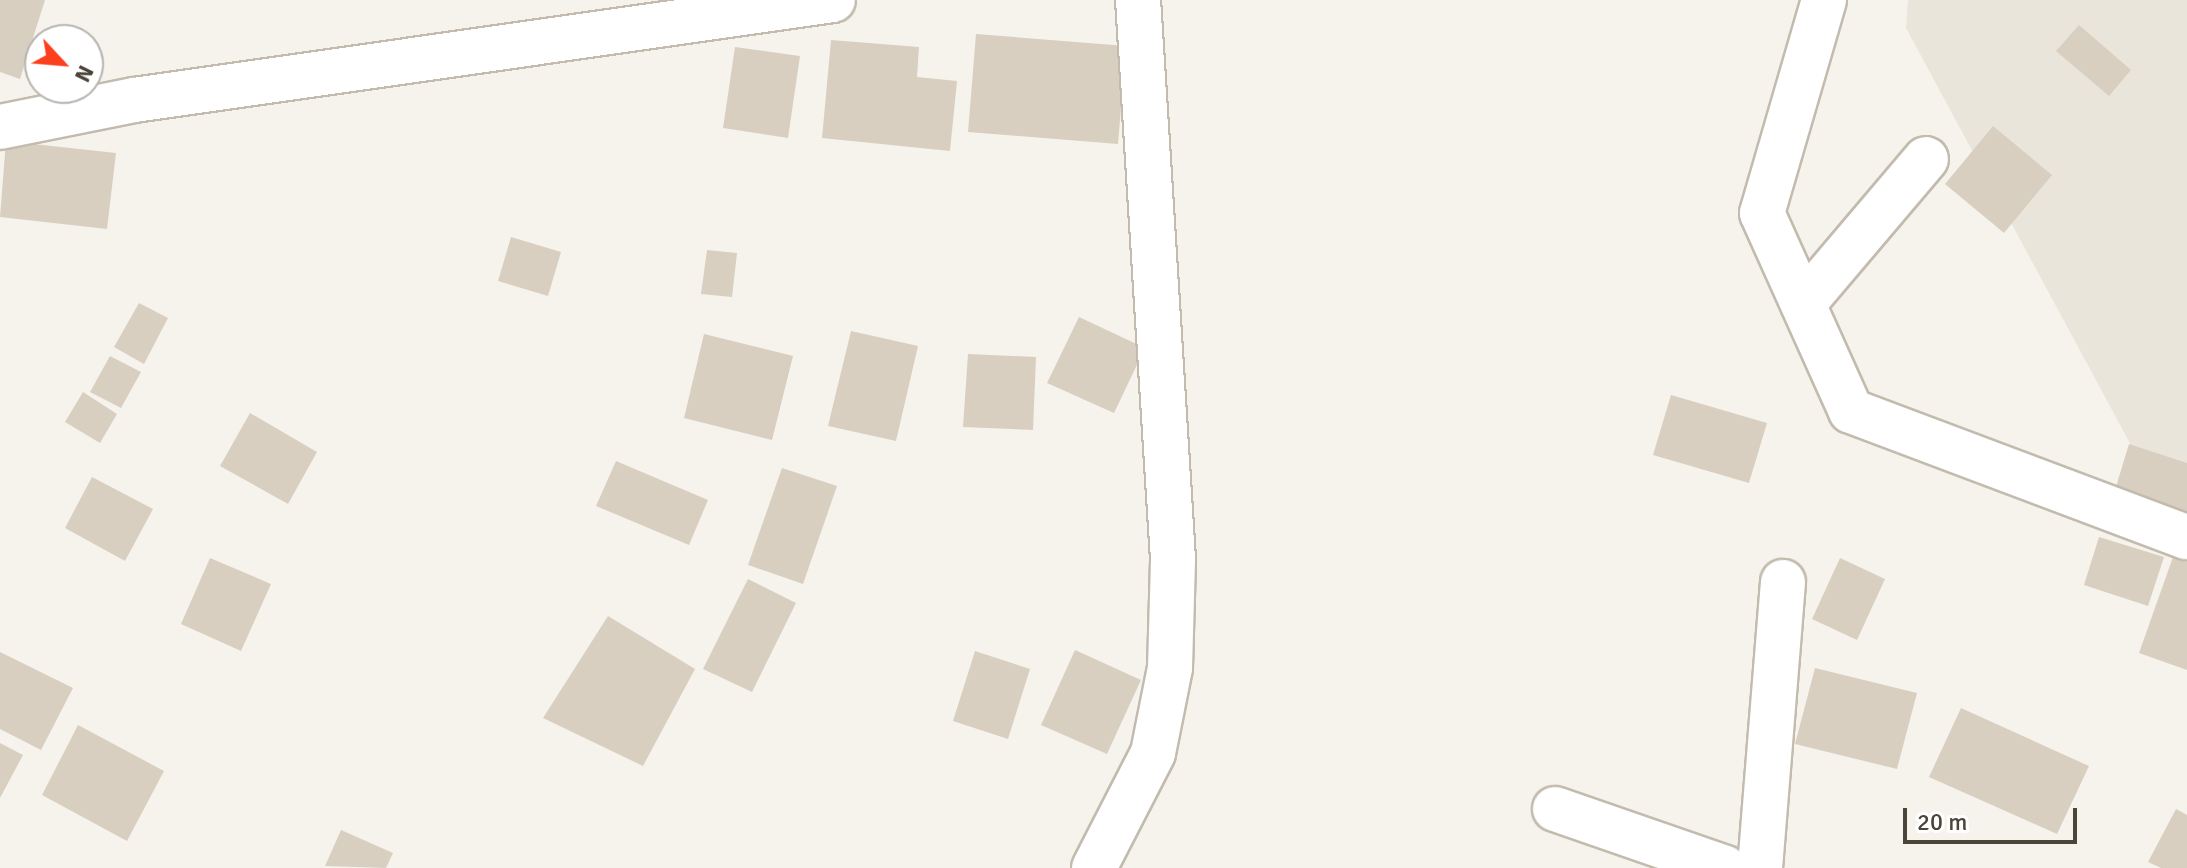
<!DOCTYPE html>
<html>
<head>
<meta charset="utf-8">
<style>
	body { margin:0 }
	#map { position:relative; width:2187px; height:868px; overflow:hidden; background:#f6f3ec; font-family:Signika,sans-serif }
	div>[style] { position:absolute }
	.residential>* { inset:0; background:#eae5da }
	.building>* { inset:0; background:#d8cfc1 }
	.roads { filter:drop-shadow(2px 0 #c2bbae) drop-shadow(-2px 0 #c2bbae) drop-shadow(0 2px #c2bbae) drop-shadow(0 -2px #c2bbae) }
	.street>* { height:44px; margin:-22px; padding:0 22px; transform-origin:22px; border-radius:22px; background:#fff }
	span { translate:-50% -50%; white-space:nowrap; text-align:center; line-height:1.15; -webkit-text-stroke:6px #fff; paint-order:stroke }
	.north { position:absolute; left:24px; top:24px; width:80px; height:80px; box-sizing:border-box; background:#fff; border:2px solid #b7b4b0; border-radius:50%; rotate:116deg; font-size:22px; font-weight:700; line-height:32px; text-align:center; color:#4b4439 }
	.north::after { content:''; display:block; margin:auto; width:28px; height:36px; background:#fc3f1d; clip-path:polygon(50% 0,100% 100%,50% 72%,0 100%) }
	.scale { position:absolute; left:1903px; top:808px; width:174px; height:36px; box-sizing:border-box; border:4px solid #4b4439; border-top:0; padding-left:10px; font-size:24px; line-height:28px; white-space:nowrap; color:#4b4439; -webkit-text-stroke:6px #fff; paint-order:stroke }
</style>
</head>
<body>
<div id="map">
	<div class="residential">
		<div style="clip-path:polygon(1908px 0,2187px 0,2187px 549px,1906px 28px)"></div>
	</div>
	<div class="building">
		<div style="clip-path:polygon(0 0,45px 0,20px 79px,0 72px)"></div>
		<div style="clip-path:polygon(2079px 25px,2131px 70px,2109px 96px,2056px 51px)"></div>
		<div style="clip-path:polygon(976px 34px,1126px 46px,1118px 144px,968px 132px)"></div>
		<div style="clip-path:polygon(831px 40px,919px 47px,917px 77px,957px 81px,950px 151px,822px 138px)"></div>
		<div style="clip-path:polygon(735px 47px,800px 56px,788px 138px,723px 128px)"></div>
		<div style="clip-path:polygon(1993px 126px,2052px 175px,2004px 233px,1945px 184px)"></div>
		<div style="clip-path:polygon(6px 141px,116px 153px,107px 229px,0 217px)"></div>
		<div style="clip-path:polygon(511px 237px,561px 252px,548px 296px,498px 281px)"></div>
		<div style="clip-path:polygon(707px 250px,737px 253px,732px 297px,701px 294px)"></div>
		<div style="clip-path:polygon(139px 303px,168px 318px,144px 364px,114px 347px)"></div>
		<div style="clip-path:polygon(1079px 317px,1145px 348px,1114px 413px,1047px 383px)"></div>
		<div style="clip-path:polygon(851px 331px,918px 346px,896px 441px,828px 426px)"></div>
		<div style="clip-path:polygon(704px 334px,793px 356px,772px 440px,684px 418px)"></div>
		<div style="clip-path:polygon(968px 354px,1036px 357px,1033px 430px,963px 427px)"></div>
		<div style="clip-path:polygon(110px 356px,141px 372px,121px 408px,90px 392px)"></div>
		<div style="clip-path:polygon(83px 392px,117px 414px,100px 443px,65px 422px)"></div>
		<div style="clip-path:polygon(1671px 395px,1767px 423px,1749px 483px,1653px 455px)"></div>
		<div style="clip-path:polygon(250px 413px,317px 452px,288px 504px,220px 466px)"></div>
		<div style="clip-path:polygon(2129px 444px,2187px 463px,2187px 527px,2111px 503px)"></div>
		<div style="clip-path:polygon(616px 461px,708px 500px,689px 545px,596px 506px)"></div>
		<div style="clip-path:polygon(782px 468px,837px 486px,803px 584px,748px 565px)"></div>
		<div style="clip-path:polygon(92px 477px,153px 509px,125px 561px,65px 528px)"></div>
		<div style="clip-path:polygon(2099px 537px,2164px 557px,2148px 606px,2084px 585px)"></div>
		<div style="clip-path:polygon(2173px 557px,2187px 562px,2187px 670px,2139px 653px)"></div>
		<div style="clip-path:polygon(210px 558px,271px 584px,241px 651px,181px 624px)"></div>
		<div style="clip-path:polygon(1840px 558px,1885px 579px,1857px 640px,1812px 619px)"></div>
		<div style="clip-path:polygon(748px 579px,796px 603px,752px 692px,703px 669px)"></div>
		<div style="clip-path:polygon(608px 616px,695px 669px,643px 766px,543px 718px)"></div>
		<div style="clip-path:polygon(1075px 650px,1141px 680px,1107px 754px,1041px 725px)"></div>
		<div style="clip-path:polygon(975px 651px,1030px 669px,1008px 739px,953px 721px)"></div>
		<div style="clip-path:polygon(0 652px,73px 688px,41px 750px,0 729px)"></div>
		<div style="clip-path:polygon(1815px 668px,1917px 693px,1897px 769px,1795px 744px)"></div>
		<div style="clip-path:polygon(1961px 708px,2089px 766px,2057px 834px,1929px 777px)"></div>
		<div style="clip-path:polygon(78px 725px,164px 771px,127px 841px,42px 795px)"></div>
		<div style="clip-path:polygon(0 743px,23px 755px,0 798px)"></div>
		<div style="clip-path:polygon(2176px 809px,2187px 815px,2187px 868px,2161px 868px,2148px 862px)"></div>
		<div style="clip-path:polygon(341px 830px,393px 853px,386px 868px,325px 866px)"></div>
	</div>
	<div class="roads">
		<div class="street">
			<div style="left:1824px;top:0;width:222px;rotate:106.2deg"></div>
			<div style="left:1762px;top:213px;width:217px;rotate:65.8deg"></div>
			<div style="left:1851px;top:411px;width:359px;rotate:20.6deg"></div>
			<div style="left:0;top:127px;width:137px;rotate:-11.4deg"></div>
			<div style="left:134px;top:100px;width:706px;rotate:-8.14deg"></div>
			<div style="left:1803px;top:304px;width:190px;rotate:-49.7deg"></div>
			<div style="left:1555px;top:809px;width:180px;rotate:19.1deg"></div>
			<div style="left:1094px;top:868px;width:129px;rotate:-62.8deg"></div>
			<div style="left:1153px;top:753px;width:87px;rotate:-78.7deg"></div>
			<div style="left:1170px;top:668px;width:109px;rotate:-88.4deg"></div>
			<div style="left:1173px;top:559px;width:560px;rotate:-93.58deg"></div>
			<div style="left:1760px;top:868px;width:287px;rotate:-85.4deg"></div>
		</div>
	</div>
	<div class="north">N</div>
	<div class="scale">20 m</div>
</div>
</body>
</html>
